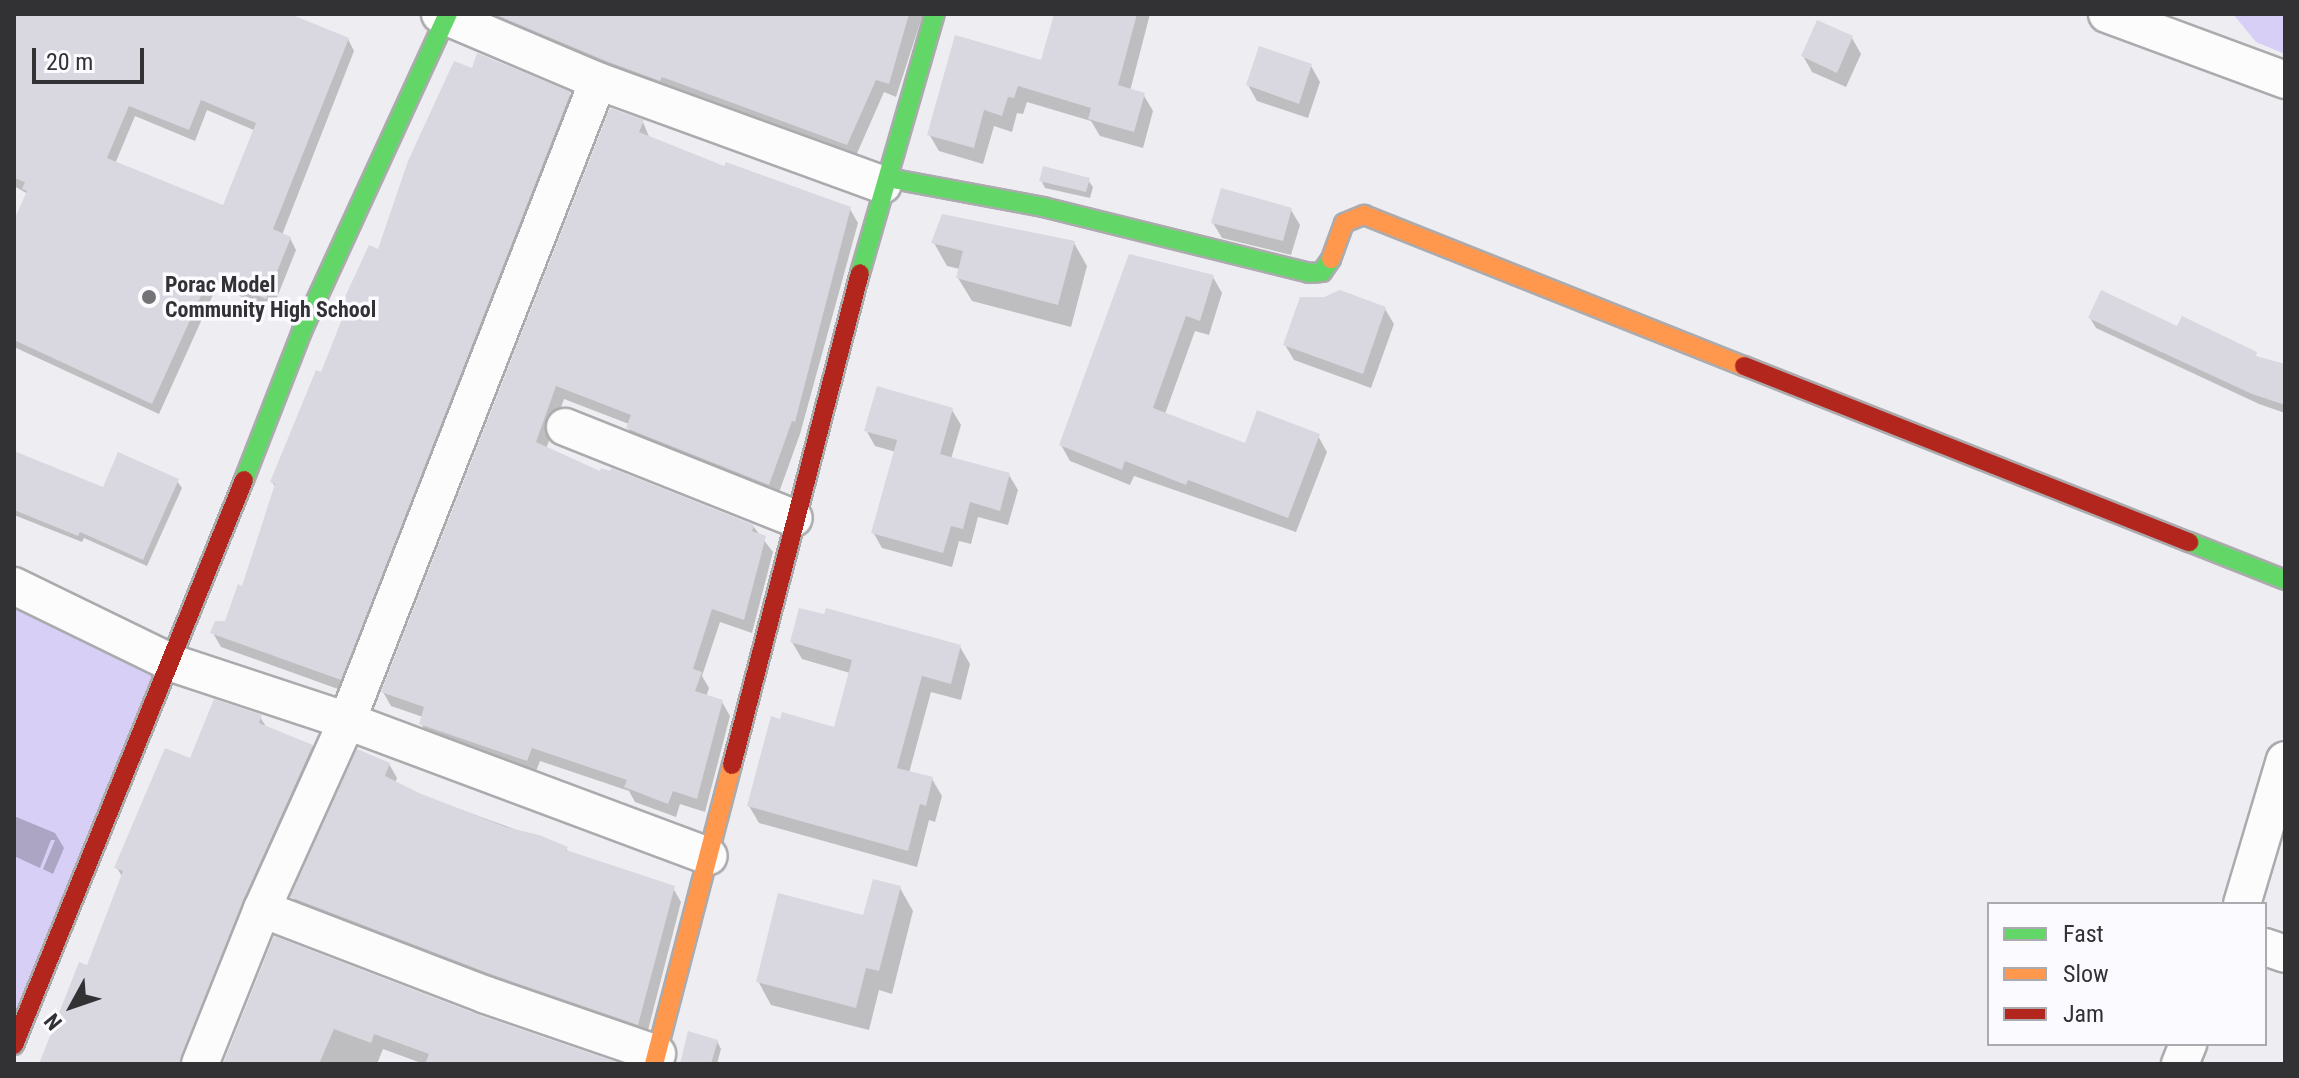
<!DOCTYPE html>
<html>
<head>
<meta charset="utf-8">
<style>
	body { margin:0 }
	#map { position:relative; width:2299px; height:1078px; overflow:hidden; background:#eeeef2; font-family:"Roboto Condensed",sans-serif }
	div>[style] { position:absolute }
	.green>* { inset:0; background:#d7cff6 }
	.shadow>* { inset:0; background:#0003 }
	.building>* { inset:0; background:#d9d7e0 }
	.roads { filter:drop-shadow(2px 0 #ababae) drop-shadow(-2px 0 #ababae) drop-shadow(0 2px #ababae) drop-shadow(0 -2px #ababae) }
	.street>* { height:36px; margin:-18px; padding:0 18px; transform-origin:18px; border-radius:18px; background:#fcfcfd }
	.fast>* { height:18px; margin:-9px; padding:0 9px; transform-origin:9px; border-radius:9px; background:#63d668 }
	.slow>* { height:18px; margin:-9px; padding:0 9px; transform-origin:9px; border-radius:9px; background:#ff974d }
	.jam>* { height:18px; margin:-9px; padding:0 9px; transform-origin:9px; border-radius:9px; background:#b3261e }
	.dots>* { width:22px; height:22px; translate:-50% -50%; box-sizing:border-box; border:4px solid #fbfaff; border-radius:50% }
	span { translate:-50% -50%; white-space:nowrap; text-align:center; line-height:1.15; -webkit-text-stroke:7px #fbfaff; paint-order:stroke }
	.poi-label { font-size:22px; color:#323235; font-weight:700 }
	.left { translate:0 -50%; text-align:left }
	.frame { position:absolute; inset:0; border:16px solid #323235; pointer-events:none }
	.legend { position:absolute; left:1987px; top:902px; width:280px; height:144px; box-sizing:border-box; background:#fbfaff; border:2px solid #abaaae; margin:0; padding:10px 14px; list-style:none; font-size:24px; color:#323235 }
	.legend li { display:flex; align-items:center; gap:16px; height:40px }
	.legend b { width:40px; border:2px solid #abaaae }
	.north { position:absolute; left:32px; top:966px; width:80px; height:80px; -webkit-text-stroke:6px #fbfaff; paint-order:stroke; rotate:230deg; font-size:22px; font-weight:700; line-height:32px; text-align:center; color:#323235 }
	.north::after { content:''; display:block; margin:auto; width:28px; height:36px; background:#323235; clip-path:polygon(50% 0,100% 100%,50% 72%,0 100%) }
	.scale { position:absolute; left:32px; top:48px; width:112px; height:36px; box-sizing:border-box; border:4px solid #323235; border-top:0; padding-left:10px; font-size:24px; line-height:28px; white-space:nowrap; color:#323235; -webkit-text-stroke:6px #fbfaff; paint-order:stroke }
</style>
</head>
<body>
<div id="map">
	<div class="green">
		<div style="clip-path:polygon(2233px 14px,2285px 14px,2285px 54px,2256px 42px)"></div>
		<div style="clip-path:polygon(14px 586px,172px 663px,14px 1045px)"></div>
	</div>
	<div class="shadow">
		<div style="clip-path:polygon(evenodd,120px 14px,284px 14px,348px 39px,354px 51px,282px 235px,290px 238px,296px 250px,272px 310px,217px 286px,159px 414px,14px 347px,14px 224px,28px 194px,14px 186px,14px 19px,120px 14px,207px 110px,256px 131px,224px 207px,115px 164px,135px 116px,195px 141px,207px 110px)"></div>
		<div style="clip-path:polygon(480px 14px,923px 14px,896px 97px,884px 92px,855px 158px,668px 94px)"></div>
		<div style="clip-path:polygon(1056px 14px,1150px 14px,1130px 91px,1143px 94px,1153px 111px,1143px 148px,1100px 136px,1091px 121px,1027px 102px,1023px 114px,1017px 113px,1012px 132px,994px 126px,983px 164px,939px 151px,929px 134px,1043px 63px)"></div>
		<div style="clip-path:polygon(1852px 38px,1861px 54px,1846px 87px,1812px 72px,1803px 56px)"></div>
		<div style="clip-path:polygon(1311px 66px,1320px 82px,1308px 118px,1257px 101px,1248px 85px)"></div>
		<div style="clip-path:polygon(570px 94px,578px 108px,349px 693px,221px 647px,213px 633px,226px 623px,243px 588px,276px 488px,272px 482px,322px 374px,345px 318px,341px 312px,380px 251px)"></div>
		<div style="clip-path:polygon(643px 122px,650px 139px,725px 169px,850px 209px,858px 223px,800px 434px,777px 498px,636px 443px,628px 428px,629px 424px,564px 399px,546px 449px,601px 474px,753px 526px,773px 552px,752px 633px,720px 622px,702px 676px,709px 688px,706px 697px,722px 702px,730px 716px,705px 812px,680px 804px,676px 817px,635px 802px,629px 791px,540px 761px,535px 774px,429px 738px,421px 723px,423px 717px,391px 706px,383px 692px)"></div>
		<div style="clip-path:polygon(1041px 180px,1088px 180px,1093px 187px,1090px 198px,1045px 188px)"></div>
		<div style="clip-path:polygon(1291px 210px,1300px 225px,1291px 255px,1222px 238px,1213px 223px)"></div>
		<div style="clip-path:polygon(934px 243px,1074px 243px,1087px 266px,1071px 327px,972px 301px,958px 278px,960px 269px,947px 266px)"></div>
		<div style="clip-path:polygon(1213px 277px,1222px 293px,1209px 335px,1195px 331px,1165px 414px,1246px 446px,1318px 436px,1327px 452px,1296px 532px,1134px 476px,1130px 485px,1070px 461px,1061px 445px)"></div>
		<div style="clip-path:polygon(1385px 309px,1394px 324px,1371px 388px,1294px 360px,1285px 345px)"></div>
		<div style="clip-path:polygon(2090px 318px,2178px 328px,2285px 367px,2285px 413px,2259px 404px,2096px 328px)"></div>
		<div style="clip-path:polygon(952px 410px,961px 425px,951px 459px,1009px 475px,1018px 490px,1008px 525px,978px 517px,971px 544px,959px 541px,952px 567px,882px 548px,873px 532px,896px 452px,875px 446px,866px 430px)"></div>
		<div style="clip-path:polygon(14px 453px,104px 490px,177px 481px,182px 488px,147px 566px,84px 538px,82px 542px,14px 515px)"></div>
		<div style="clip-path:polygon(792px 642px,960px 647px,970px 664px,961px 700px,931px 692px,909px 773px,932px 779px,942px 796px,935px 822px,929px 820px,917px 867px,759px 823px,749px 806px,835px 729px,850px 673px,802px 659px)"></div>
		<div style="clip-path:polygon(260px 717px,267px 728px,312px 746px,321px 762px,192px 1064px,41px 1064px,88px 968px,123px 878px,117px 868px,191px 761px)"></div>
		<div style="clip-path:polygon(389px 764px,397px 778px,395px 783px,418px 794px,566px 848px,569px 853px,673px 888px,681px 902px,646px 1038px,301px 911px,293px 897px)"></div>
		<div style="clip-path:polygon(14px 816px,55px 833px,64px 848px,53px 874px,43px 869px,55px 840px,51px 840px,40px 868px,14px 856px)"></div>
		<div style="clip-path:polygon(900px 888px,913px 911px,892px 994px,879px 990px,869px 1030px,771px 1005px,758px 981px,865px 917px)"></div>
		<div style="clip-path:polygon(275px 939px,478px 1017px,615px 1064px,424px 1064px,383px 1049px,377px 1064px,225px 1064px)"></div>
		<div style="clip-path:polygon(717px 1041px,721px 1049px,717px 1064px,682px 1064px)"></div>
	</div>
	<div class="building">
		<div style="clip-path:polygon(evenodd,14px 14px,290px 14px,349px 38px,273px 229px,291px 237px,266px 299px,210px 276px,152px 404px,14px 340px,14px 220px,27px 191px,22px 189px,25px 182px,14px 178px,14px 14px,201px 100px,256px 123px,223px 205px,107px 158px,129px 106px,189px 130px,201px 100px)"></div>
		<div style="clip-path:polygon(494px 14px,909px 14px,889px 84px,876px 80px,847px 145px,662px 77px,660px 81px,606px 61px)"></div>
		<div style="clip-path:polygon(1054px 14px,1137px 14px,1118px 85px,1145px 93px,1134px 132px,1088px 119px,1091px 108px,1018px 86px,1014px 98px,1008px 97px,1002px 116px,984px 110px,974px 148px,927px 135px,955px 35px,1041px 60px)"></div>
		<div style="clip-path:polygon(1817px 20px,1853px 36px,1837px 73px,1801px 56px)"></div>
		<div style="clip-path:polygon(1259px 46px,1312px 64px,1299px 104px,1246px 85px)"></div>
		<div style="clip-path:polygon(477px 53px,571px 92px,341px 680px,210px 633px,215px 621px,225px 621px,238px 584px,242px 586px,275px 484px,270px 482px,316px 370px,321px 372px,344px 314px,338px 312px,369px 245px,378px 249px,408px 161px,454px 61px,472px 68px)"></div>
		<div style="clip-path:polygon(610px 108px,644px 120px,639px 132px,724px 166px,726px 162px,851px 207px,795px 422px,792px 421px,769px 485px,626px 428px,631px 415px,556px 386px,536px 442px,600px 471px,601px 468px,610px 471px,611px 468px,754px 525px,752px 531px,766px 536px,744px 620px,712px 609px,693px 669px,702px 672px,695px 691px,723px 700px,697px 799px,673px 791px,668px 804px,624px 787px,627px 780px,532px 748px,527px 761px,419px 724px,424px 707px,381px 692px)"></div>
		<div style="clip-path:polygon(1043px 166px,1090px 178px,1086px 192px,1039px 181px)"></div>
		<div style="clip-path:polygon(1221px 188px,1292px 208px,1283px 241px,1211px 223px)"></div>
		<div style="clip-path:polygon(942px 214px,1075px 241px,1058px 305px,956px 278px,963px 251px,931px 243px)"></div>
		<div style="clip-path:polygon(1129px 254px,1214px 275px,1200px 321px,1186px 316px,1153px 408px,1245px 443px,1257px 410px,1320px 434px,1288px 518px,1188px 480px,1186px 485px,1125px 461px,1122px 470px,1059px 445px)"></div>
		<div style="clip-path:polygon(1340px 290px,1386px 307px,1363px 374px,1283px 345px,1300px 297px,1324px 297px)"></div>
		<div style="clip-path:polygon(2101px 290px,2177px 326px,2182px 316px,2257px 352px,2256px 356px,2285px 364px,2285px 405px,2252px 394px,2088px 318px)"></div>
		<div style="clip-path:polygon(877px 386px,953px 408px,940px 454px,1010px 473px,1000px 511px,970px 502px,963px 529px,951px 526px,943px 553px,871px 533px,897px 440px,864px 431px)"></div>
		<div style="clip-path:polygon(14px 451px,103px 487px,118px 452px,179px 479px,143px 560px,80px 532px,78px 536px,14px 510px)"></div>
		<div style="clip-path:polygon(799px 608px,824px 614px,826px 608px,961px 645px,951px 684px,922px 676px,897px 768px,933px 777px,926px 806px,920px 804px,908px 851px,747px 806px,771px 716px,780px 719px,782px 712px,834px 727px,852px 660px,790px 642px)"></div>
		<div style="clip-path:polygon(214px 699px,262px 715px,259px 723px,313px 745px,243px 901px,179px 1064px,39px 1064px,79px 962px,87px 965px,123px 871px,114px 868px,165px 748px,190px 758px)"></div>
		<div style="clip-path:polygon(357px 749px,390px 763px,385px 776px,419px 793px,506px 827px,539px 835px,568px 847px,566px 850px,675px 886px,638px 1025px,493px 975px,290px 897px)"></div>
		<div style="clip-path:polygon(873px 879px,901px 886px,879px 971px,866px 968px,856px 1008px,756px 982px,778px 893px,863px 915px)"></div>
		<div style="clip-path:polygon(274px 936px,479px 1015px,622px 1064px,425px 1064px,429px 1054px,374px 1034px,371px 1043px,334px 1029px,319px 1064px,223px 1064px)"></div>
		<div style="clip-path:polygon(688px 1031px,718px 1040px,711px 1064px,680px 1064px)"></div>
	</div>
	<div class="roads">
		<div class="street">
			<div style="left:440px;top:14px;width:172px;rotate:23deg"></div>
			<div style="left:598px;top:81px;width:303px;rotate:20deg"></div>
			<div style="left:2107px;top:14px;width:190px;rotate:20.3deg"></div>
			<div style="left:565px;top:427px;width:246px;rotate:21.7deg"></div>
			<div style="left:14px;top:586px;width:176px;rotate:26deg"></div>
			<div style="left:172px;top:663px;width:184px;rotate:18.3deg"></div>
			<div style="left:347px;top:721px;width:386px;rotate:20.5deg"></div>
			<div style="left:2242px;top:904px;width:150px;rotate:-73.4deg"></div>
			<div style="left:262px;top:909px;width:240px;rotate:21deg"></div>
			<div style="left:486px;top:995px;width:181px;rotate:19deg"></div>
			<div style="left:2265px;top:947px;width:21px;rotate:19deg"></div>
			<div style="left:200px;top:1064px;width:167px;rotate:-68.2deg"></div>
			<div style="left:262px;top:909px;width:206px;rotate:-65.7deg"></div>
			<div style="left:347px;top:721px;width:687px;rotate:-68.59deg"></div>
			<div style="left:2180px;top:1064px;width:22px;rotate:-68deg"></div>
		</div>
		<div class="fast">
			<div style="left:888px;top:178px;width:158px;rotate:10.6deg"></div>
			<div style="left:1043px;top:207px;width:274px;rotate:13.9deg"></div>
			<div style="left:1309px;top:273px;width:13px;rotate:-4deg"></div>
			<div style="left:1322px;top:272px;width:16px;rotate:-55deg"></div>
			<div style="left:860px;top:273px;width:270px;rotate:-73.9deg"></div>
			<div style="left:244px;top:480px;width:160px;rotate:-68.7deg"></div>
			<div style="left:302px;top:331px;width:349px;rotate:-65.3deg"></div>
			<div style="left:2189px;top:542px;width:103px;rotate:21.6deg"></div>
		</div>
		<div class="slow">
			<div style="left:1331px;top:259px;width:38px;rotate:-70deg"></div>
			<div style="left:1344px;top:223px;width:22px;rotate:-22deg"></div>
			<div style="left:1364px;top:215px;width:409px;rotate:21.7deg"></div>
			<div style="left:654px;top:1064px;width:309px;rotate:-75.4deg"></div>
		</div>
		<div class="jam">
			<div style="left:1744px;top:366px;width:479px;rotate:21.6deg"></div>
			<div style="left:732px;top:765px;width:508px;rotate:-75.42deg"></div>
			<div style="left:14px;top:1045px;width:610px;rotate:-67.85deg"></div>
		</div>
	</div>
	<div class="dots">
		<div style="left:149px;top:297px;background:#747477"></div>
	</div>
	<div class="poi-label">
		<span class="left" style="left:165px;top:297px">Porac Model<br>Community High School</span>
	</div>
	<div class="frame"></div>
	<ul class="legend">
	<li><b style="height:10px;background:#63d668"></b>Fast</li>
	<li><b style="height:10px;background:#ff974d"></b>Slow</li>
	<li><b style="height:10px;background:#b3261e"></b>Jam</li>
	</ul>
	<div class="north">N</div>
	<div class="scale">20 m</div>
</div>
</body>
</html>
